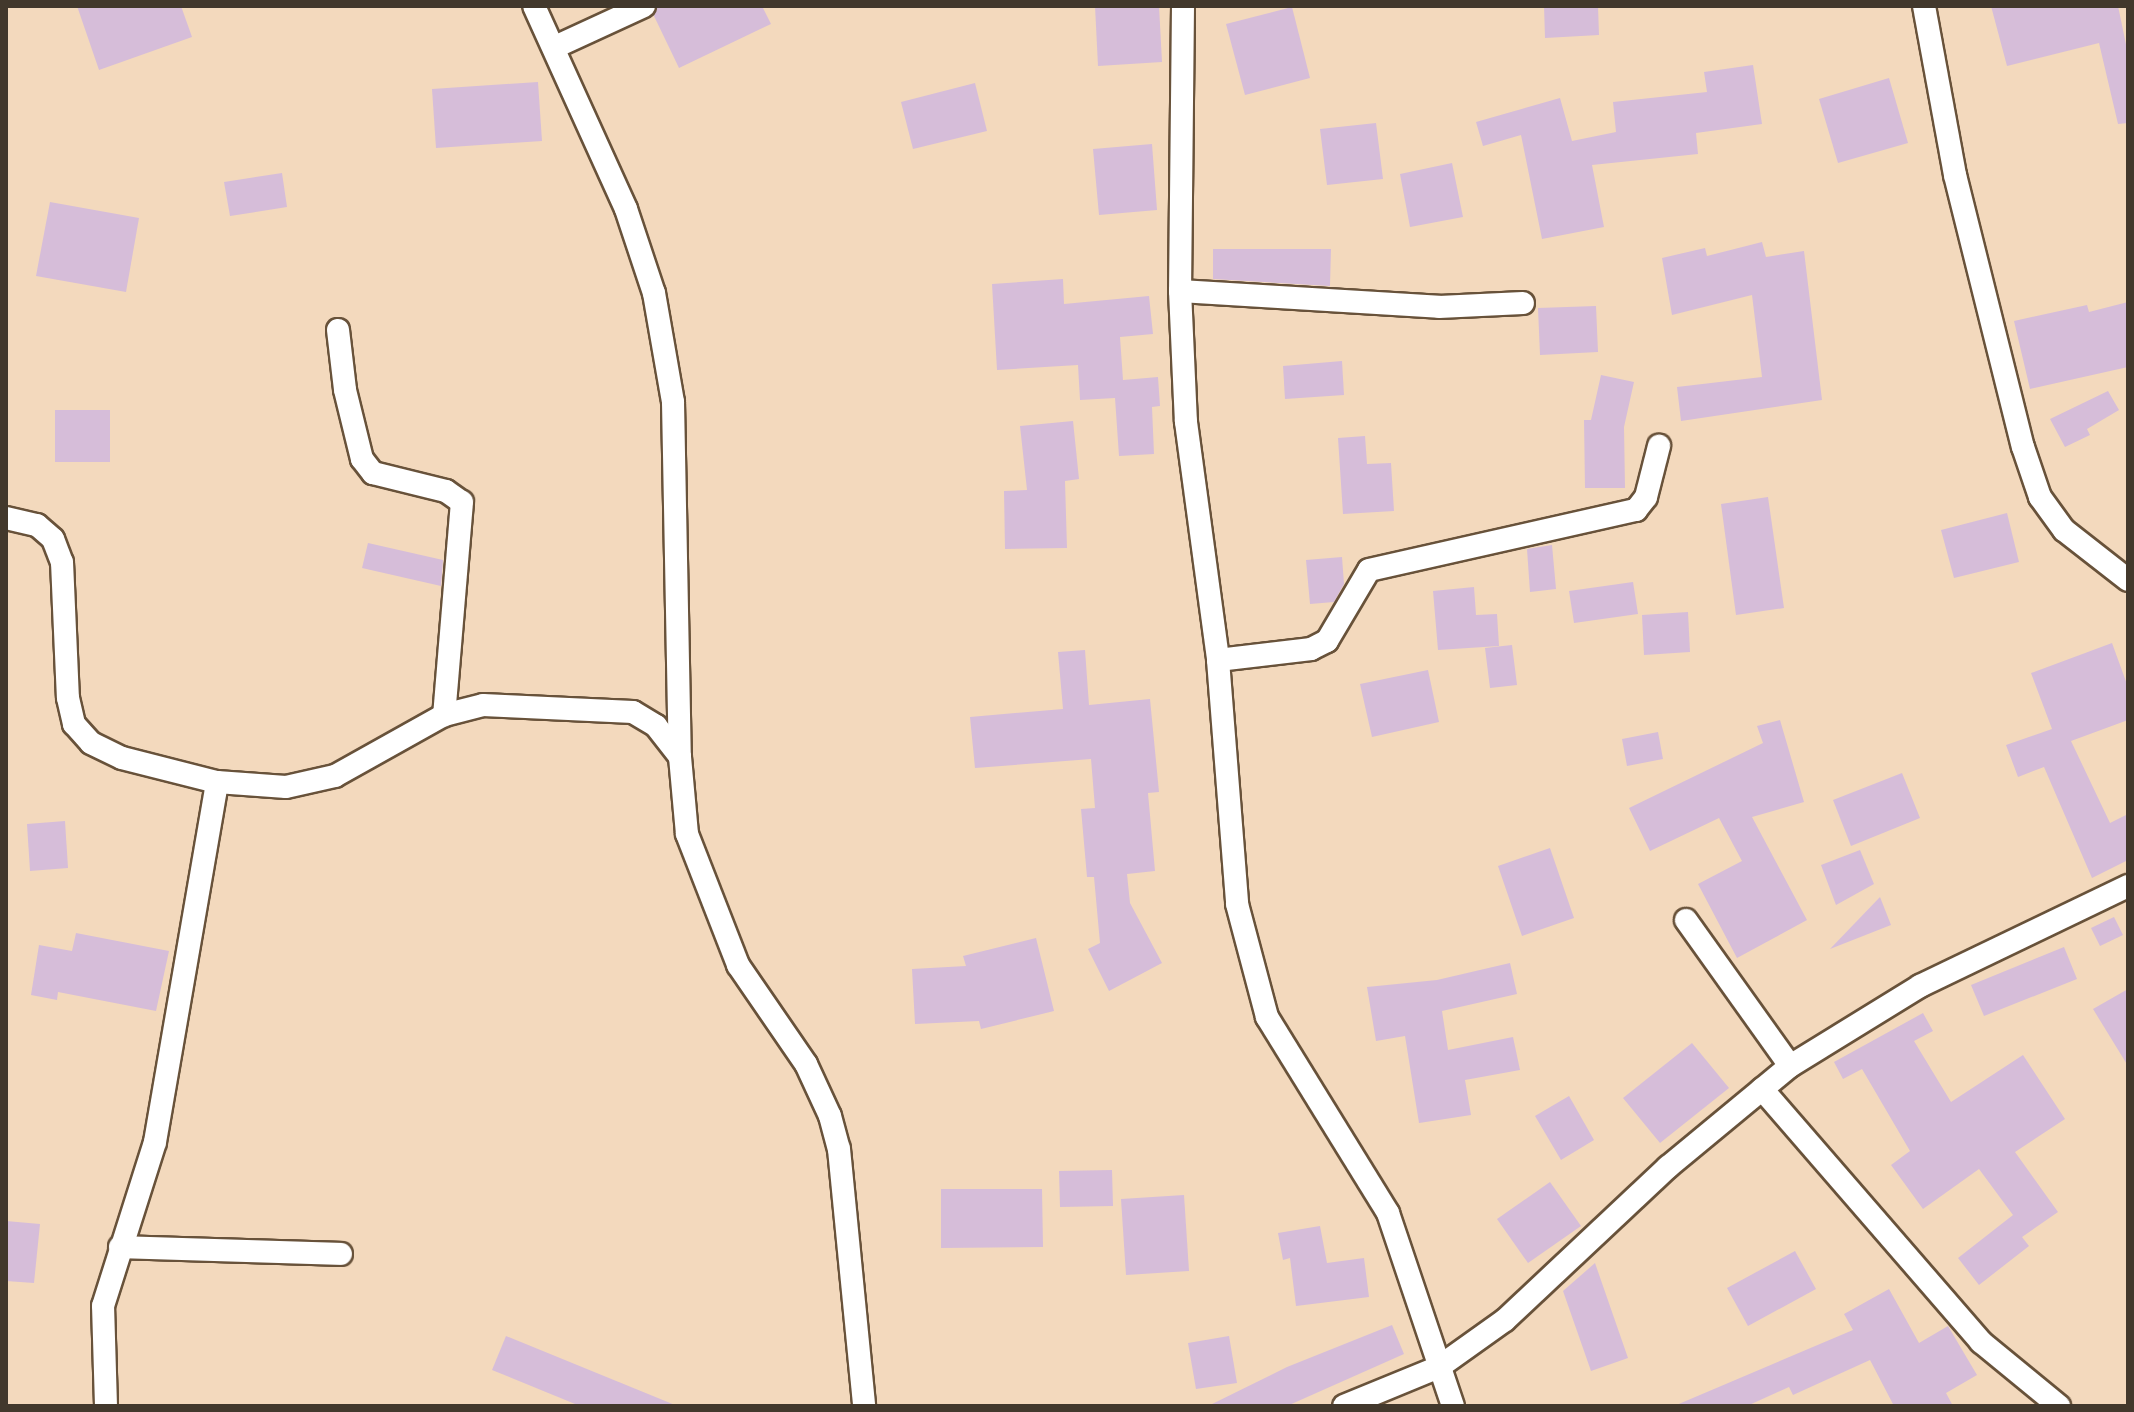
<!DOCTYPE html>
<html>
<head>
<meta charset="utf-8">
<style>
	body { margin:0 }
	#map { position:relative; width:2134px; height:1412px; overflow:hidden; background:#f3d9bd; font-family:"IBM Plex Serif",serif }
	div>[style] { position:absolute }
	.building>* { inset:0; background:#d6bdd9 }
	.roads { filter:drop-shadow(2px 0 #68523a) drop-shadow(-2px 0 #68523a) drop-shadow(0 2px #68523a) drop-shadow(0 -2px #68523a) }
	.street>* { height:22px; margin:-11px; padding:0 11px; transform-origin:11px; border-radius:11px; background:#fff }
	span { translate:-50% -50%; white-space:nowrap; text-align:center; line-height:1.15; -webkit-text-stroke:6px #fff; paint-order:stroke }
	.frame { position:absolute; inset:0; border:8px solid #42382c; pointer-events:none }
</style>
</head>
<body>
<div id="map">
	<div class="building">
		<div style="clip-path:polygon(77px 6px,181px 6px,192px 37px,99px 70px)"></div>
		<div style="clip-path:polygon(658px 6px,762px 6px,771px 24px,679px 68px,654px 16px)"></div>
		<div style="clip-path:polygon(1095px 6px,1159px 6px,1162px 62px,1098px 66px)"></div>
		<div style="clip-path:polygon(1544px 6px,1598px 6px,1599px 35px,1545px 38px)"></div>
		<div style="clip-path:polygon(1991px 6px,2118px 6px,2128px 54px,2128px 123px,2118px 124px,2099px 43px,2007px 66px)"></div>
		<div style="clip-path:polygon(1292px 7px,1310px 78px,1245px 95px,1226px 24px)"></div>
		<div style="clip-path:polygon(1753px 65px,1762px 124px,1696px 133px,1698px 154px,1592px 165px,1604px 227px,1542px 239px,1521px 135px,1483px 146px,1476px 122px,1560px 98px,1572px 141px,1616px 132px,1613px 102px,1707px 92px,1704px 72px)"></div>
		<div style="clip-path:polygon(1889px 78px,1908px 143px,1838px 163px,1819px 99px)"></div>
		<div style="clip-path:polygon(538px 82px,542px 141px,436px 148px,432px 89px)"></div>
		<div style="clip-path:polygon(975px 83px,987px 131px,913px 149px,901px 102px)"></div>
		<div style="clip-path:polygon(1376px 123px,1383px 179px,1327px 185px,1320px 129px)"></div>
		<div style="clip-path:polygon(1152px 144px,1157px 210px,1099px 215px,1093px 149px)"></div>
		<div style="clip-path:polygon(1452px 163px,1463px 217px,1410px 227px,1400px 174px)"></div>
		<div style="clip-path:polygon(282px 173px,287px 207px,230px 216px,224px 182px)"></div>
		<div style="clip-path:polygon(50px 202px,139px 218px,126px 292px,36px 276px)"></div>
		<div style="clip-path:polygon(1762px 242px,1766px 257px,1804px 251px,1822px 400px,1681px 421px,1677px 387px,1762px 377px,1752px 295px,1672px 315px,1662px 258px,1705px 248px,1707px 256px)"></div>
		<div style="clip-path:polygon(1213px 249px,1331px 249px,1330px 286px,1213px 279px)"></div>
		<div style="clip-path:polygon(1063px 279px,1064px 304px,1149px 296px,1153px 334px,1120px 337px,1123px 380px,1158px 377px,1160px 406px,1152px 407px,1154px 454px,1119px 456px,1115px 398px,1080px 400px,1078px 365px,997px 370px,992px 284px)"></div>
		<div style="clip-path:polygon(2128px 302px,2128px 367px,2030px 389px,2014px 321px,2087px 305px,2089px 312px)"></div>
		<div style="clip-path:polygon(1596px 306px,1598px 352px,1540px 355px,1538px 308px)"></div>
		<div style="clip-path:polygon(1342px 361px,1344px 395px,1285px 399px,1283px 366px)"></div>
		<div style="clip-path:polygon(1601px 375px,1634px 382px,1624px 427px,1625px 488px,1585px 488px,1584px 420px,1591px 420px)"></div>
		<div style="clip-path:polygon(2108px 391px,2119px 410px,2087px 429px,2090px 435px,2065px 447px,2050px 419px)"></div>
		<div style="clip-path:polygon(55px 410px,110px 410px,110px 462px,55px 462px)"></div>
		<div style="clip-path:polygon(1073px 421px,1079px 479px,1065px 481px,1067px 548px,1005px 549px,1004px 491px,1027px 490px,1020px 426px)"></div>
		<div style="clip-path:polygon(1365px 436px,1367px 464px,1391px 463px,1394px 511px,1343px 514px,1338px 438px)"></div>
		<div style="clip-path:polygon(1768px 497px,1784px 608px,1736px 615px,1721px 504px)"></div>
		<div style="clip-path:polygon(2007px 513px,2019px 562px,1954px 578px,1941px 530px)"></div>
		<div style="clip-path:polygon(368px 543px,443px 560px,441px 586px,362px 568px)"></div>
		<div style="clip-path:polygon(1552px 545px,1556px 589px,1530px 592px,1527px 549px)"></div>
		<div style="clip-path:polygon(1342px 557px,1344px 584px,1334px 602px,1310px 604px,1306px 560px)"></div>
		<div style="clip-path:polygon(1633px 582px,1638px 614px,1574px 623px,1569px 591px)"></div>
		<div style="clip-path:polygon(1474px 587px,1476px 615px,1497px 614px,1499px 646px,1438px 650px,1433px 591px)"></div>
		<div style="clip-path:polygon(1688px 612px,1690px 652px,1644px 655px,1642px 615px)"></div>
		<div style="clip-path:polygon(2112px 643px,2128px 687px,2128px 720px,2071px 741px,2110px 823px,2128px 814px,2128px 860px,2092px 878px,2044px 767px,2018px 777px,2006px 745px,2052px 729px,2031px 673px)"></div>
		<div style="clip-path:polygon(1512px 645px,1517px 685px,1490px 688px,1485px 648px)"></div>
		<div style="clip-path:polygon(1085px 650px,1089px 705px,1150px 699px,1159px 792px,1148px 793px,1155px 871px,1127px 874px,1130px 903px,1162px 963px,1109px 991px,1088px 949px,1100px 943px,1094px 877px,1087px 877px,1081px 809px,1095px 808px,1091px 759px,975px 768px,970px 717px,1063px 709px,1058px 652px)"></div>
		<div style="clip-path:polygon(1428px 670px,1439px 722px,1372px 737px,1360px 684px)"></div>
		<div style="clip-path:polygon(1780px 720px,1804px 802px,1752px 817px,1807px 920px,1737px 958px,1698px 884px,1742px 861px,1719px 818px,1650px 851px,1629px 808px,1763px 743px,1757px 726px)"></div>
		<div style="clip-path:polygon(1658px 732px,1663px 759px,1627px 766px,1622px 739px)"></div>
		<div style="clip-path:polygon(1902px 773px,1920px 818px,1851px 846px,1833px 800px)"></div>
		<div style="clip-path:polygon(65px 821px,68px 868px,30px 871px,27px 824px)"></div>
		<div style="clip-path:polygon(1550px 848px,1574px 918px,1522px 936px,1498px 866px)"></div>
		<div style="clip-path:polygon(1860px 850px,1874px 884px,1836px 905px,1821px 865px)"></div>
		<div style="clip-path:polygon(1880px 897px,1891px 925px,1830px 949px)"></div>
		<div style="clip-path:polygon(2114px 917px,2123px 935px,2100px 946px,2091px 928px)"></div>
		<div style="clip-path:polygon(76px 933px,169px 951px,156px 1011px,58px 992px,57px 1000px,31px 995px,39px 945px,72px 951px)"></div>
		<div style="clip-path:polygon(1036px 938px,1054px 1011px,981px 1029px,979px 1021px,915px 1024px,912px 969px,966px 966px,963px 956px)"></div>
		<div style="clip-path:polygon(2064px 947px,2077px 979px,1984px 1016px,1971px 985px)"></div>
		<div style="clip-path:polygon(1510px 963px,1517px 994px,1442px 1011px,1448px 1050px,1513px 1037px,1520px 1070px,1465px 1080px,1471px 1115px,1419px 1123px,1405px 1036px,1376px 1041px,1367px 987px,1437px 980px)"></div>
		<div style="clip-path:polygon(2128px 989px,2128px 1066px,2093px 1009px)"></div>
		<div style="clip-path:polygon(1923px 1013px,1933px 1031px,1914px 1041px,1951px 1102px,2023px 1055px,2065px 1119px,2015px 1152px,2058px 1212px,2022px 1237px,2029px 1246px,1979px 1285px,1958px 1258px,2013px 1215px,1979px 1169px,1923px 1209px,1891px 1165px,1910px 1151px,1862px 1069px,1843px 1079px,1834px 1062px)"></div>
		<div style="clip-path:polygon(1692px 1043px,1729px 1088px,1660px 1143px,1623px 1098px)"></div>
		<div style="clip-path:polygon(1569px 1096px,1594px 1140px,1561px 1160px,1535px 1116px)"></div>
		<div style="clip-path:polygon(1112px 1170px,1113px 1206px,1060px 1207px,1059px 1171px)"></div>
		<div style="clip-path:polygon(1550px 1182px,1581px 1226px,1528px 1263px,1497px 1219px)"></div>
		<div style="clip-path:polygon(941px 1189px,1042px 1189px,1043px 1247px,941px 1248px)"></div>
		<div style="clip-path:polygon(1184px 1195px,1189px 1271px,1126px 1275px,1121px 1199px)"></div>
		<div style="clip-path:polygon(6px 1221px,40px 1224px,34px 1283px,6px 1281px)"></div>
		<div style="clip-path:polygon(1320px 1226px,1327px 1263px,1364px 1258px,1369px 1297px,1296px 1306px,1290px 1258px,1283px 1260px,1278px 1233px)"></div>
		<div style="clip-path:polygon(1795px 1251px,1816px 1289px,1748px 1326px,1727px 1288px)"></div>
		<div style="clip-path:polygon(1595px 1263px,1628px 1358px,1591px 1371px,1563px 1291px)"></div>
		<div style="clip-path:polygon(1889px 1289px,1919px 1343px,1948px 1326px,1977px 1375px,1946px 1393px,1953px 1406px,1894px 1406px,1870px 1360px,1793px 1395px,1789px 1387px,1747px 1406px,1674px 1406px,1853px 1330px,1844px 1314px)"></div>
		<div style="clip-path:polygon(1392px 1325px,1404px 1354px,1287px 1406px,1208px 1406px,1287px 1367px)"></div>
		<div style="clip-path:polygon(506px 1336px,675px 1405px,675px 1406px,580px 1406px,492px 1370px)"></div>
		<div style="clip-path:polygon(1229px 1336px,1237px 1383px,1196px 1389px,1188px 1343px)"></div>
	</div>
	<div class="roads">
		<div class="street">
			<div style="left:534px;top:6px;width:223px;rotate:65.6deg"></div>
			<div style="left:626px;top:209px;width:89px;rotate:71.6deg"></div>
			<div style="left:654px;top:293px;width:111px;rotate:80.1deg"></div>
			<div style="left:673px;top:402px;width:355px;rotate:88.9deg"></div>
			<div style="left:680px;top:757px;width:77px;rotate:84.8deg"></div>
			<div style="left:687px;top:834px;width:141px;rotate:68.7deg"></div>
			<div style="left:738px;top:965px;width:120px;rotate:55.5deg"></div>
			<div style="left:806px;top:1064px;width:57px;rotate:65.2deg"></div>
			<div style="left:830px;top:1116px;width:34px;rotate:75deg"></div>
			<div style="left:839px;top:1149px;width:258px;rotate:84.4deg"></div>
			<div style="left:1183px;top:6px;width:285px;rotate:90.6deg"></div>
			<div style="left:1180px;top:291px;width:131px;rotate:87.4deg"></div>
			<div style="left:1186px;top:422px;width:240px;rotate:82.3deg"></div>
			<div style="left:1218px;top:660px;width:245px;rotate:85.5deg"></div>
			<div style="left:1237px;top:904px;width:117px;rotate:75.1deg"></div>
			<div style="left:1267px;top:1017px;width:230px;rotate:58.3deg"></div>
			<div style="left:1388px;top:1213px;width:204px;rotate:71.4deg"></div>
			<div style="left:1924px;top:6px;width:172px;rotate:79.6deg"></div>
			<div style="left:1955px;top:175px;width:280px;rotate:76deg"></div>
			<div style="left:2023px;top:447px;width:53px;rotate:71.2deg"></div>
			<div style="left:2040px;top:497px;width:41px;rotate:54deg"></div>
			<div style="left:2064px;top:530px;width:81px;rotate:38deg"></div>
			<div style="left:555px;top:47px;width:98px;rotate:-24.7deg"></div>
			<div style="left:1180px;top:291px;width:259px;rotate:3.5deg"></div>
			<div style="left:1439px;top:307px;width:84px;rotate:-2.7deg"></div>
			<div style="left:338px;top:330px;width:60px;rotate:83.3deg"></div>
			<div style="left:345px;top:390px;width:71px;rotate:76.2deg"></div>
			<div style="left:362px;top:459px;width:18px;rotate:52deg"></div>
			<div style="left:373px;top:473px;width:75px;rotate:13.9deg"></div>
			<div style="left:446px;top:491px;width:19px;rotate:35deg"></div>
			<div style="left:462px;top:502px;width:214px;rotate:94.8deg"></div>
			<div style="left:6px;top:518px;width:32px;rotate:13deg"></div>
			<div style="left:37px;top:525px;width:21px;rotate:41deg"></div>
			<div style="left:53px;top:539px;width:25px;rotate:69deg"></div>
			<div style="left:62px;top:562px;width:136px;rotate:87.5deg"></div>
			<div style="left:68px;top:698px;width:27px;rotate:77deg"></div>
			<div style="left:74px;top:724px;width:25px;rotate:48deg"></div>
			<div style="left:91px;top:743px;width:34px;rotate:26deg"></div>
			<div style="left:122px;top:758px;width:98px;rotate:14.2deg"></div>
			<div style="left:217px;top:782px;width:69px;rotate:4.1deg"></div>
			<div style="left:286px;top:787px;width:50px;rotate:-12.7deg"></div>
			<div style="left:335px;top:776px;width:125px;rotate:-29.2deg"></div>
			<div style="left:444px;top:715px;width:40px;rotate:-14.4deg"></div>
			<div style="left:483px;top:705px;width:150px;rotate:2.7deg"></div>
			<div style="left:633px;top:712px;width:27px;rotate:31deg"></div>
			<div style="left:656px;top:726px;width:39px;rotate:52deg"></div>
			<div style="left:1218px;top:660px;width:94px;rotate:-6.7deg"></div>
			<div style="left:1311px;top:649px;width:18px;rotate:-27deg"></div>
			<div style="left:1327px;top:641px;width:82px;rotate:-59.4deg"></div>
			<div style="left:1369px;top:570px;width:274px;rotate:-12.7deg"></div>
			<div style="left:1636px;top:510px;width:16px;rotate:-52deg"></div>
			<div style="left:1646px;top:497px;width:53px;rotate:-75.7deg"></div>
			<div style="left:1686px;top:920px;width:179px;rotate:54.5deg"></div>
			<div style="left:1762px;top:1089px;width:335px;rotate:49.1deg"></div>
			<div style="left:1981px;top:1342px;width:101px;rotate:39.4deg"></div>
			<div style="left:120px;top:1247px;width:221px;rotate:1.8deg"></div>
			<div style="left:106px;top:1406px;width:100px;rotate:-91.7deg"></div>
			<div style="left:103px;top:1306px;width:172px;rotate:-72.4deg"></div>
			<div style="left:155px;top:1142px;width:365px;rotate:-80.2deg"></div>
			<div style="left:1344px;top:1406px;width:103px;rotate:-22.3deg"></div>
			<div style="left:1439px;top:1367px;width:81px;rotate:-35.5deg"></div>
			<div style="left:1505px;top:1320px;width:224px;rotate:-43.2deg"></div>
			<div style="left:1668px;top:1167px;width:158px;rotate:-39.6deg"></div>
			<div style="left:1790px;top:1066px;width:153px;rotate:-31.6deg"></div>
			<div style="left:1920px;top:986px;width:231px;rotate:-25.7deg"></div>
		</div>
	</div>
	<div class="frame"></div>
</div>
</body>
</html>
